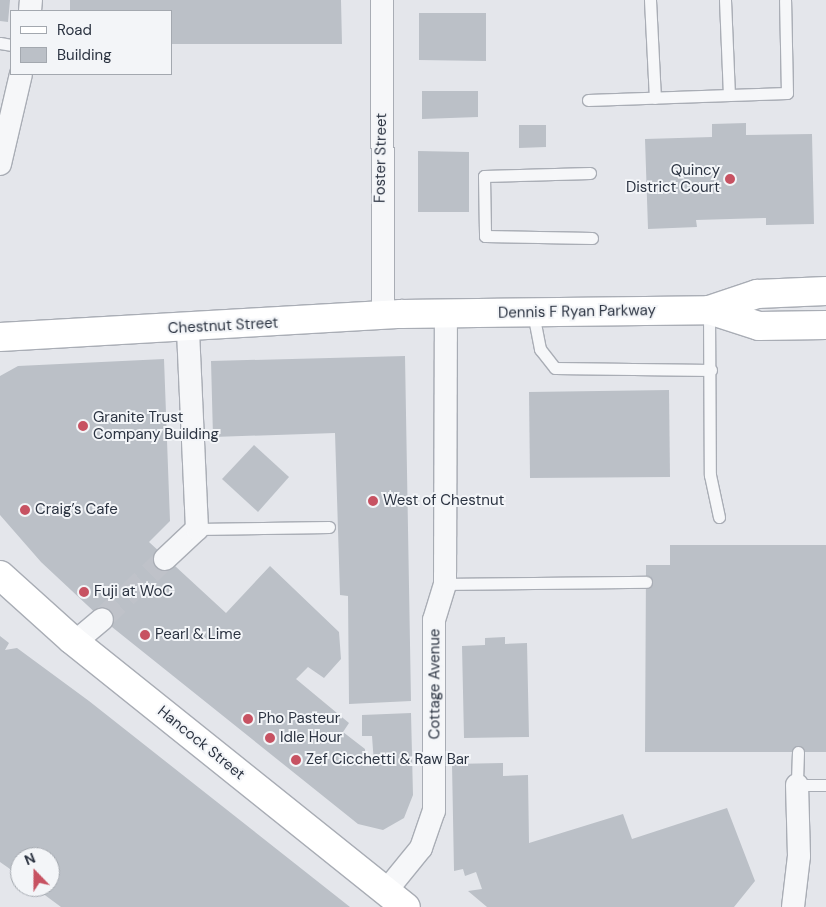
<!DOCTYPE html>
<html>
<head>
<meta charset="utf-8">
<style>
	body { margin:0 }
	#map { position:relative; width:826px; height:907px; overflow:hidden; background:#e4e6eb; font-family:"DM Sans",sans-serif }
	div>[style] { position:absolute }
	.building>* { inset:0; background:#bbc0c7 }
	.street-tunnel>* { height:22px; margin-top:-11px; transform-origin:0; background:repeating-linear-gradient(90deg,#bfc2c9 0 22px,transparent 0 33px) }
	.roads { filter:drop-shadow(1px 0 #a9adb5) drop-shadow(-1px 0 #a9adb5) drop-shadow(0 1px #a9adb5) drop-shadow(0 -1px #a9adb5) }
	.lane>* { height:11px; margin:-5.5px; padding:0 5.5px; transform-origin:5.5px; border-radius:5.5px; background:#f6f7f9 }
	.street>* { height:22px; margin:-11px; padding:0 11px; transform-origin:11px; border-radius:11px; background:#f6f7f9 }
	.secondary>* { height:28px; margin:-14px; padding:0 14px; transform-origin:14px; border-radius:14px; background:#fff }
	.primary>* { height:28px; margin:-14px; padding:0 14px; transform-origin:14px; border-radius:14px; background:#fff }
	.dots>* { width:14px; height:14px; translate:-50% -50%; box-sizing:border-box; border:2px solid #f3f5f8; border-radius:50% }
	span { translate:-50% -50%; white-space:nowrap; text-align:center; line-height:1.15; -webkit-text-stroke:4px #f3f5f8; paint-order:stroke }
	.street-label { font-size:15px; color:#2c3442 }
	.poi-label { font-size:15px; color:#2c3442 }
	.right { translate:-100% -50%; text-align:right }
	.left { translate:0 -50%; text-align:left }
	.legend { position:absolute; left:10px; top:10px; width:162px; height:65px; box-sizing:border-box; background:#f3f5f8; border:1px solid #a3a8af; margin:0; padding:6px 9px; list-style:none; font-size:15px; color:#2c3442 }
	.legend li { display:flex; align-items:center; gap:10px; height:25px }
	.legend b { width:25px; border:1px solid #a3a8af }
	.north { position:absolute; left:10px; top:847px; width:50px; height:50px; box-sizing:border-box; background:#f3f5f8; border:1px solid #a3a8af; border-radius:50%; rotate:338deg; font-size:14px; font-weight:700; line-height:20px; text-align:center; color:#2c3442 }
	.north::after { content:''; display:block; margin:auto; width:18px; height:22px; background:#c75262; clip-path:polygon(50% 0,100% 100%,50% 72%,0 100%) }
</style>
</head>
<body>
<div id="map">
	<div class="building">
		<div style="clip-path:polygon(0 0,10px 0,8px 22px,0 21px)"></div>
		<div style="clip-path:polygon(70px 0,341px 0,342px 44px,171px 44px,171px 11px,70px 11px)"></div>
		<div style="clip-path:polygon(419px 13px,486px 13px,486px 61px,419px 60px)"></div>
		<div style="clip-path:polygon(422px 91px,478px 91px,478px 117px,422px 119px)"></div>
		<div style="clip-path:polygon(746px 123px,746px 135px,812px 134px,814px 224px,766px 225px,766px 218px,696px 220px,697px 227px,648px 229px,645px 139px,712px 137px,712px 124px)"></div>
		<div style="clip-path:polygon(519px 125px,546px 125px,546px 147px,519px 148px)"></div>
		<div style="clip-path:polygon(418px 151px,469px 152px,469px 212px,418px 212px)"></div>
		<div style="clip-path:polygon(405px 356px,411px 701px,349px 704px,348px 596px,340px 595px,335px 433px,213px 437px,211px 361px)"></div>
		<div style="clip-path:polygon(164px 359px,170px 521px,149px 542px,226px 613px,270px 566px,339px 632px,341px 659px,324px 678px,308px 667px,296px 679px,349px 723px,343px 732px,365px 749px,365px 757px,374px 764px,372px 736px,362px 736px,362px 715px,411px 713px,413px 795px,404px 818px,383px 830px,358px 824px,102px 619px,41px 562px,0 515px,0 376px,18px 366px)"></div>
		<div style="clip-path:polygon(669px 390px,670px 477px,530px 478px,529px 392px)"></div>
		<div style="clip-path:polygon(254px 445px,289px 477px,258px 512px,222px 479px)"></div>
		<div style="clip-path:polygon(670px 545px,826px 545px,826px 752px,645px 752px,646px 565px,670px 565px)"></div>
		<div style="clip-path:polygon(0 636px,9px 643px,5px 650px,17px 648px,89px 701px,350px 907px,61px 907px,34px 887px,50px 887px,50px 857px,20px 857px,20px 876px,0 862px)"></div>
		<div style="clip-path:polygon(505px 637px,505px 644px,527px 643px,529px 737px,464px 738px,462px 646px,485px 645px,485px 638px)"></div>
		<div style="clip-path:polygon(503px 763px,503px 776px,528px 775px,529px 843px,623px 814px,632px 839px,727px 808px,755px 881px,734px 907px,487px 907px,468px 891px,482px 889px,476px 872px,465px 876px,463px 869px,454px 871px,452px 764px)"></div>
	</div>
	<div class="street-tunnel">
		<div style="left:102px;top:619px;width:87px;rotate:-43.6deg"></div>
	</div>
	<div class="roads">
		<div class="lane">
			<div style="left:650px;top:0;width:98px;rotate:87.1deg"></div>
			<div style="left:725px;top:0;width:95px;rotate:87.6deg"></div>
			<div style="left:0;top:43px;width:11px;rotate:10deg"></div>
			<div style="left:588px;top:100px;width:199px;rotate:-2deg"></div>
			<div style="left:787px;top:93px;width:93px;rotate:-91.2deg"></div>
			<div style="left:590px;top:173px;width:106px;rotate:178.4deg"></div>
			<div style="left:484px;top:176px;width:60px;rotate:89deg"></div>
			<div style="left:485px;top:236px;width:107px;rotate:1.1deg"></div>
			<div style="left:709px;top:310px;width:165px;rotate:89.7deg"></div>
			<div style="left:710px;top:475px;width:43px;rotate:77.9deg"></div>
			<div style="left:533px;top:313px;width:37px;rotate:79deg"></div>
			<div style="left:540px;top:349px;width:24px;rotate:52deg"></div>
			<div style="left:555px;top:368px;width:156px;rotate:0.7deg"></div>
			<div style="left:197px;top:529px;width:132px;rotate:-0.9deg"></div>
			<div style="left:445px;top:584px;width:201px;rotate:-0.6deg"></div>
			<div style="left:798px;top:752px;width:33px;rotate:92deg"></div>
			<div style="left:797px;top:785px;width:29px"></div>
		</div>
		<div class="street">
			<div style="left:382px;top:0;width:315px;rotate:89.8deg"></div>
			<div style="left:30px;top:11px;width:11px;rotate:-85deg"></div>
			<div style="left:0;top:164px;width:92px;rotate:-76.9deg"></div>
			<div style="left:165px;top:559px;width:44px;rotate:-43.2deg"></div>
			<div style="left:197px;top:529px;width:201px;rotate:-92.6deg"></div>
			<div style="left:75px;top:642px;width:35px;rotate:-40deg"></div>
			<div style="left:386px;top:891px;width:55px;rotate:-50.9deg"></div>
			<div style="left:421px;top:848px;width:39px;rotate:-71deg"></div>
			<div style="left:434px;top:811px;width:191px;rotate:-90deg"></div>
			<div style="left:434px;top:620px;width:38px;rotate:-73deg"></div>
			<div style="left:445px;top:584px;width:270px;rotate:-89.8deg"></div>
			<div style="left:793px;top:907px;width:51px;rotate:-83.3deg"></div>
			<div style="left:799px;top:856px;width:71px;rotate:-91.6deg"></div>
		</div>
		<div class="secondary">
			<div style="left:709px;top:310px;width:52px;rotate:17.7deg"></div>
			<div style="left:759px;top:326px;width:67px;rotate:-0.9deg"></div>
			<div style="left:0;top:337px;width:402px;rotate:-3.3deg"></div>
			<div style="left:401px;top:314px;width:308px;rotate:-0.7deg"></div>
			<div style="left:709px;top:310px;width:51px;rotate:-18.4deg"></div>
			<div style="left:757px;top:294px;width:69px;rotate:-2.5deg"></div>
		</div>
		<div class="primary">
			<div style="left:0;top:575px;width:96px;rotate:42deg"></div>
			<div style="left:71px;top:639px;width:429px;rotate:38.7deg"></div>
		</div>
	</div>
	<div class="dots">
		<div style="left:730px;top:179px;background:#c75262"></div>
		<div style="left:83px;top:426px;background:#c75262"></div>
		<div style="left:373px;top:501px;background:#c75262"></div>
		<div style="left:25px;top:510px;background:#c75262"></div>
		<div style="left:84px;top:592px;background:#c75262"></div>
		<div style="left:145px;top:635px;background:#c75262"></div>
		<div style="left:248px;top:719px;background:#c75262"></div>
		<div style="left:270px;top:738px;background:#c75262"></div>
		<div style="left:296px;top:760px;background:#c75262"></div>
	</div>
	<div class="street-label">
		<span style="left:381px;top:158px;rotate:-89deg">Foster Street</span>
		<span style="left:577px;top:312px;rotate:-1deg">Dennis F Ryan Parkway</span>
		<span style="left:223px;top:326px;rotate:-3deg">Chestnut Street</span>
		<span style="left:435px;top:684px;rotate:-90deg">Cottage Avenue</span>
		<span style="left:201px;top:743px;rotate:39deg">Hancock Street</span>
	</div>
	<div class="poi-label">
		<span class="right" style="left:720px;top:179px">Quincy<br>District Court</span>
		<span class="left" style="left:93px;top:426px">Granite Trust<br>Company Building</span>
		<span class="left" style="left:383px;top:501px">West of Chestnut</span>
		<span class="left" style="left:35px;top:510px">Craig’s Cafe</span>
		<span class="left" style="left:94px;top:592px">Fuji at WoC</span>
		<span class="left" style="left:155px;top:635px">Pearl &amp; Lime</span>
		<span class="left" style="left:258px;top:719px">Pho Pasteur</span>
		<span class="left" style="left:280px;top:738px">Idle Hour</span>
		<span class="left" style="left:306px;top:760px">Zef Cicchetti &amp; Raw Bar</span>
	</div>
	<ul class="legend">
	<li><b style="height:6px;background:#fff"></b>Road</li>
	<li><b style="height:14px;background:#bbc0c7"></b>Building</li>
	</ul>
	<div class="north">N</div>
</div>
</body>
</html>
